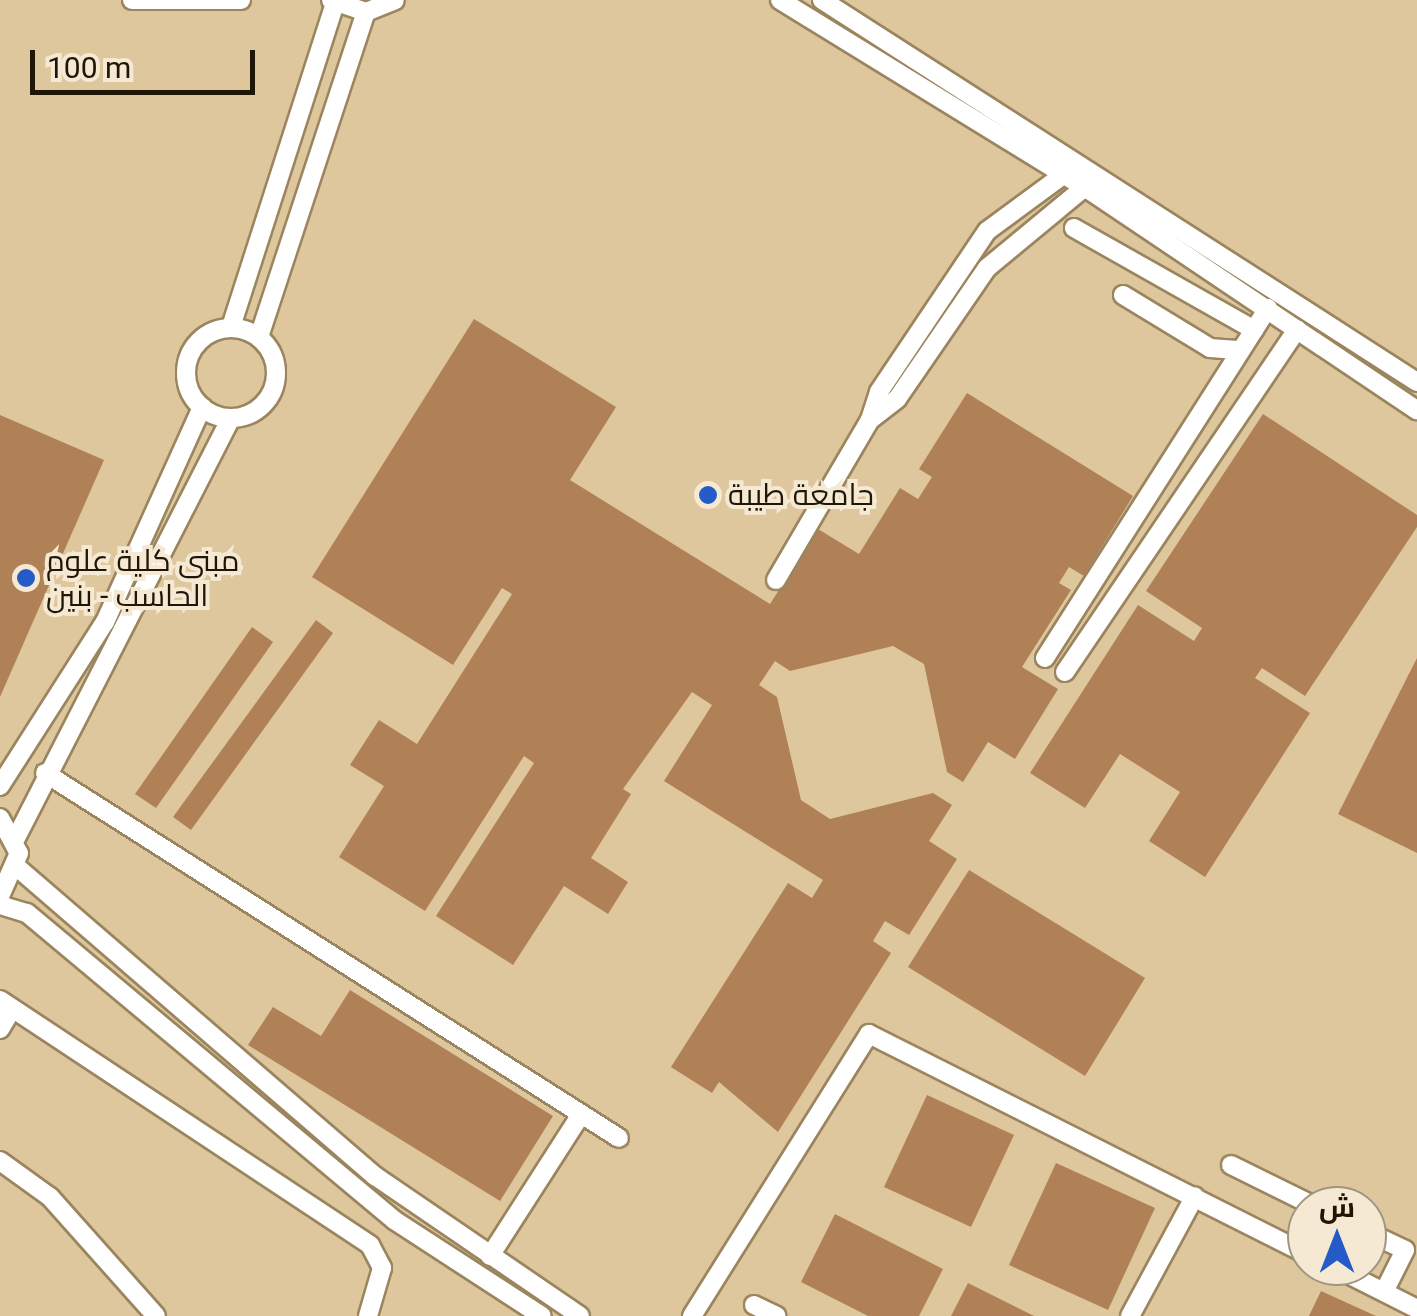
<!DOCTYPE html>
<html>
<head>
<meta charset="utf-8">
<style>
	body { margin:0 }
	#map { position:relative; width:1417px; height:1316px; overflow:hidden; background:#dec79d; font-family:Roboto,Cairo,sans-serif }
	div>[style] { position:absolute }
	.building>* { inset:0; background:#b08156 }
	.roads { filter:drop-shadow(2px 0 #9b855e) drop-shadow(-2px 0 #9b855e) drop-shadow(0 2px #9b855e) drop-shadow(0 -2px #9b855e) }
	.minor>* { height:18px; margin:-9px; padding:0 9px; transform-origin:9px; border-radius:9px; background:#fff }
	.minor>.ring { margin:-9px; padding:0; box-sizing:content-box; background:none; border:18px solid #fff; border-radius:50% }
	.dots>* { width:28px; height:28px; translate:-50% -50%; box-sizing:border-box; border:5px solid #f5e9d4; border-radius:50% }
	span { translate:-50% -50%; white-space:nowrap; text-align:center; line-height:1.15; -webkit-text-stroke:8px #f5e9d4; paint-order:stroke }
	.poi-label { font-size:30px; color:#1f1606 }
	.left { translate:0 -50%; text-align:left }
	.north { position:absolute; left:1287px; top:1186px; width:100px; height:100px; box-sizing:border-box; background:#f5e9d4; border:2px solid #9f9582; border-radius:50%; rotate:0deg; font-size:28px; font-weight:700; line-height:40px; text-align:center; color:#1f1606 }
	.north::after { content:''; display:block; margin:auto; width:35px; height:45px; background:#245bc8; clip-path:polygon(50% 0,100% 100%,50% 72%,0 100%) }
	.scale { position:absolute; left:30px; top:50px; width:225px; height:45px; box-sizing:border-box; border:5px solid #1f1606; border-top:0; padding-left:12px; font-size:30px; line-height:35px; white-space:nowrap; color:#1f1606; -webkit-text-stroke:8px #f5e9d4; paint-order:stroke }
</style>
</head>
<body>
<div id="map">
	<div class="building">
		<div style="clip-path:polygon(474px 319px,616px 407px,570px 480px,770px 604px,818px 529px,859px 554px,900px 488px,918px 499px,932px 477px,919px 469px,967px 393px,1133px 496px,1084px 576px,1069px 567px,1059px 583px,1071px 590px,1022px 667px,1058px 689px,1015px 759px,988px 742px,963px 782px,947px 772px,924px 664px,893px 646px,790px 671px,775px 661px,759px 685px,777px 697px,801px 800px,830px 819px,933px 793px,952px 805px,929px 841px,957px 859px,909px 935px,885px 921px,873px 941px,891px 953px,778px 1132px,719px 1082px,712px 1093px,671px 1067px,788px 883px,812px 898px,823px 880px,664px 781px,712px 705px,692px 692px,623px 789px,631px 794px,591px 858px,628px 882px,608px 914px,564px 886px,513px 965px,436px 916px,534px 763px,524px 756px,425px 911px,339px 857px,384px 786px,350px 765px,379px 720px,417px 744px,512px 594px,502px 588px,453px 665px,312px 577px)"></div>
		<div style="clip-path:polygon(1263px 414px,1417px 515px,1417px 527px,1305px 696px,1262px 668px,1255px 678px,1310px 713px,1205px 877px,1149px 841px,1180px 792px,1120px 754px,1085px 808px,1030px 773px,1138px 605px,1194px 641px,1202px 628px,1146px 591px)"></div>
		<div style="clip-path:polygon(0 415px,104px 460px,0 697px)"></div>
		<div style="clip-path:polygon(316px 620px,333px 633px,191px 830px,173px 817px)"></div>
		<div style="clip-path:polygon(252px 627px,273px 642px,156px 808px,135px 794px)"></div>
		<div style="clip-path:polygon(1417px 658px,1417px 853px,1338px 814px)"></div>
		<div style="clip-path:polygon(969px 870px,1145px 978px,1085px 1076px,908px 967px)"></div>
		<div style="clip-path:polygon(350px 990px,553px 1116px,500px 1201px,248px 1045px,273px 1007px,321px 1036px)"></div>
		<div style="clip-path:polygon(927px 1095px,1014px 1135px,971px 1227px,884px 1187px)"></div>
		<div style="clip-path:polygon(1056px 1163px,1155px 1208px,1108px 1310px,1009px 1265px)"></div>
		<div style="clip-path:polygon(835px 1214px,943px 1269px,919px 1316px,868px 1316px,801px 1282px)"></div>
		<div style="clip-path:polygon(968px 1283px,1034px 1316px,951px 1316px)"></div>
		<div style="clip-path:polygon(1321px 1291px,1376px 1316px,1309px 1316px)"></div>
	</div>
	<div class="roads">
		<div class="minor">
			<div style="left:132px;top:0;width:109px"></div>
			<div style="left:331px;top:0;width:37px;rotate:19deg"></div>
			<div style="left:366px;top:12px;width:31px;rotate:-22deg"></div>
			<div style="left:780px;top:0;width:363px;rotate:31.6deg"></div>
			<div style="left:1089px;top:190px;width:395px;rotate:33.9deg"></div>
			<div style="left:822px;top:0;width:707px;rotate:32.7deg"></div>
			<div style="left:1063px;top:175px;width:94px;rotate:143.6deg"></div>
			<div style="left:987px;top:231px;width:194px;rotate:123.9deg"></div>
			<div style="left:879px;top:392px;width:29px;rotate:108deg"></div>
			<div style="left:870px;top:420px;width:34px;rotate:-38deg"></div>
			<div style="left:897px;top:399px;width:159px;rotate:-55.5deg"></div>
			<div style="left:987px;top:268px;width:127px;rotate:-39.6deg"></div>
			<div style="left:1074px;top:228px;width:207px;rotate:29.5deg"></div>
			<div style="left:1123px;top:295px;width:102px;rotate:31.3deg"></div>
			<div style="left:1210px;top:348px;width:31px;rotate:4deg"></div>
			<div style="left:231px;top:327px;width:339px;rotate:-72.2deg"></div>
			<div class="ring" style="left:186px;top:328px;width:72px;height:72px"></div>
			<div style="left:259px;top:337px;width:342px;rotate:-71.8deg"></div>
			<div style="left:776px;top:580px;width:186px;rotate:-59.6deg"></div>
			<div style="left:1045px;top:658px;width:415px;rotate:-57.5deg"></div>
			<div style="left:1065px;top:672px;width:414px;rotate:-55.9deg"></div>
			<div style="left:45px;top:773px;width:680px;rotate:32.45deg"></div>
			<div style="left:0;top:786px;width:195px;rotate:-57.4deg"></div>
			<div style="left:105px;top:622px;width:236px;rotate:-65.7deg"></div>
			<div style="left:0;top:818px;width:40px;rotate:62deg"></div>
			<div style="left:19px;top:853px;width:47px;rotate:113.8deg"></div>
			<div style="left:16px;top:838px;width:470px;rotate:-62.9deg"></div>
			<div style="left:18px;top:868px;width:472px;rotate:40.8deg"></div>
			<div style="left:375px;top:1176px;width:248px;rotate:34.3deg"></div>
			<div style="left:0;top:905px;width:28px;rotate:17deg"></div>
			<div style="left:27px;top:913px;width:478px;rotate:39.9deg"></div>
			<div style="left:394px;top:1220px;width:176px;rotate:33deg"></div>
			<div style="left:0;top:1000px;width:444px;rotate:33.5deg"></div>
			<div style="left:370px;top:1245px;width:26px;rotate:62deg"></div>
			<div style="left:382px;top:1268px;width:50px;rotate:106.3deg"></div>
			<div style="left:0;top:1029px;width:23px;rotate:-59deg"></div>
			<div style="left:0;top:1161px;width:62px;rotate:35.8deg"></div>
			<div style="left:50px;top:1197px;width:159px;rotate:48.3deg"></div>
			<div style="left:1231px;top:1165px;width:93px;rotate:26.3deg"></div>
			<div style="left:1367px;top:1232px;width:42px;rotate:25.3deg"></div>
			<div style="left:1405px;top:1250px;width:47px;rotate:116.6deg"></div>
			<div style="left:490px;top:1256px;width:169px;rotate:-57.3deg"></div>
			<div style="left:1332px;top:1266px;width:95px;rotate:26.8deg"></div>
			<div style="left:754px;top:1305px;width:25px;rotate:26deg"></div>
			<div style="left:692px;top:1316px;width:333px;rotate:-57.9deg"></div>
			<div style="left:869px;top:1034px;width:490px;rotate:26.7deg"></div>
			<div style="left:1130px;top:1316px;width:136px;rotate:-61.6deg"></div>
		</div>
	</div>
	<div class="dots">
		<div style="left:708px;top:495px;background:#245bc8"></div>
		<div style="left:26px;top:578px;background:#245bc8"></div>
	</div>
	<div class="poi-label">
		<span class="left" style="left:728px;top:495px">جامعة طيبة</span>
		<span class="left" style="left:46px;top:578px">مبنى كلية علوم<br>الحاسب - بنين</span>
	</div>
	<div class="north">ش</div>
	<div class="scale">100 m</div>
</div>
</body>
</html>
